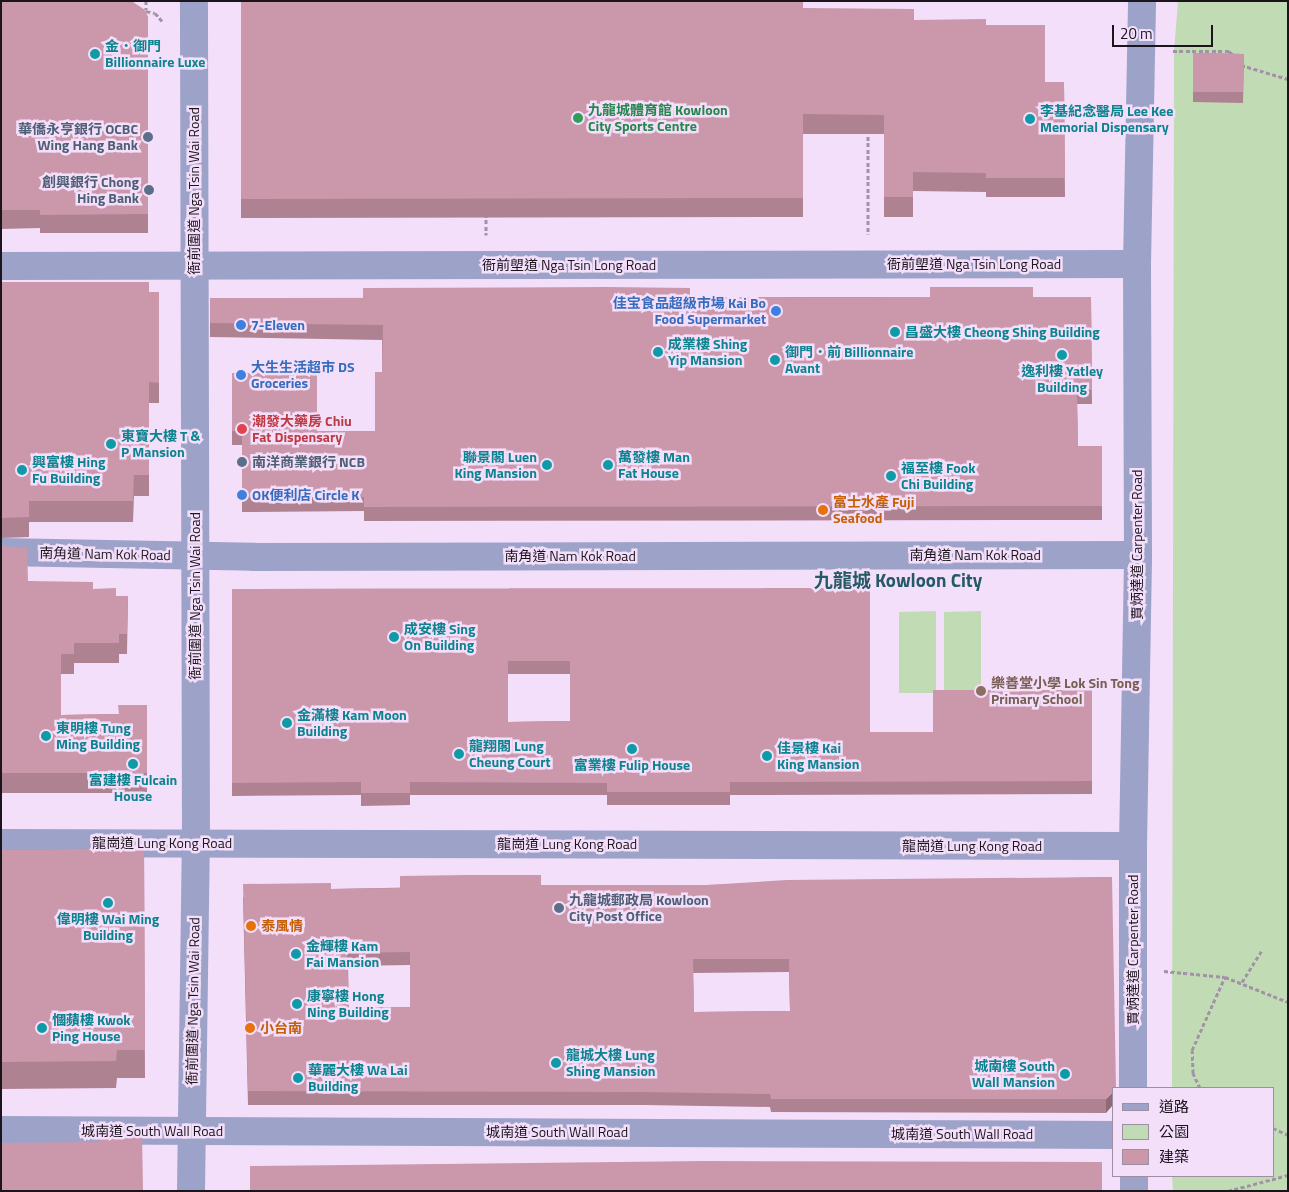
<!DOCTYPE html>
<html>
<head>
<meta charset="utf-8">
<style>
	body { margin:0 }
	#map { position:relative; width:1289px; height:1192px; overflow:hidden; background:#f4dffa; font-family:"Titillium Web","Noto Sans TC",sans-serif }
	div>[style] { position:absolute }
	.green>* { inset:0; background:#c1dcb4 }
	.path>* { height:3px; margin-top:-1.5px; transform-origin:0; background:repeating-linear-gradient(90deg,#a292a7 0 4px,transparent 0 6.5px) }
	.minor>* { height:28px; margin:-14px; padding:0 14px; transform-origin:14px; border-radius:14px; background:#9da2c9 }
	.wall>* { inset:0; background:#af8292 }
	.shaded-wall>* { inset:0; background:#8e6a77 }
	.building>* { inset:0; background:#cb97aa }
	.dots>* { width:14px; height:14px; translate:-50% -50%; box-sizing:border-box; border:2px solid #f4dffa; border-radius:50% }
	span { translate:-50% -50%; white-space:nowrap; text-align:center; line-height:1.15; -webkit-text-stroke:5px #f4dffa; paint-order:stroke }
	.culture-label { font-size:14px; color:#0d838f; font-weight:700 }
	.left { translate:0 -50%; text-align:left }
	.right { translate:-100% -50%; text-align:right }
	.leisure-label { font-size:14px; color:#27864d; font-weight:700 }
	.service-label { font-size:14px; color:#4e5e75; font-weight:700 }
	.street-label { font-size:14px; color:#1b141d }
	.shop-label { font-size:14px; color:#366cbe; font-weight:700 }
	.health-label { font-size:14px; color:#be3a42; font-weight:700 }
	.food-label { font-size:14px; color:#c56008; font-weight:700 }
	.education-label { font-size:14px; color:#785e54; font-weight:700 }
	.district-label { font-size:19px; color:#235a65; font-weight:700 }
	.frame { position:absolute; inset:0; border:2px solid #1b141d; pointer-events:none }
	.legend { position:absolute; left:1112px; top:1087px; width:162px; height:90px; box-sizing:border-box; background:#f4dffa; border:1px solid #9d8ea2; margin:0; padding:6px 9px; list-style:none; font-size:15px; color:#1b141d }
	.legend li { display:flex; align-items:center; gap:10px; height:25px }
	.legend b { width:25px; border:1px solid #9d8ea2 }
	.scale { position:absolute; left:1112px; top:25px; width:101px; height:22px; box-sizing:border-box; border:2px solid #1b141d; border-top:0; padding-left:6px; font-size:15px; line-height:18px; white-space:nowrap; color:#1b141d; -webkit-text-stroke:4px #f4dffa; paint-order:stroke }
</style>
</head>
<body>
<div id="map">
	<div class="green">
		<div style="clip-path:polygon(1178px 1px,1288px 1px,1288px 1191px,1173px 1191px,1172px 1176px,1273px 1176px,1273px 1088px,1172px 1088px,1174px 51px)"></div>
		<div style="clip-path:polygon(936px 611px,936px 693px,899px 693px,899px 612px)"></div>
		<div style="clip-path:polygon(981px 611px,981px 693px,944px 693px,944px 612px)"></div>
	</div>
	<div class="path">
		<div style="left:146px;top:1px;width:9px;rotate:90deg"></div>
		<div style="left:140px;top:10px;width:15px;rotate:11deg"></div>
		<div style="left:155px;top:13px;width:11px;rotate:49deg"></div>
		<div style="left:1173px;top:51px;width:56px"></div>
		<div style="left:1229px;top:51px;width:7px;rotate:45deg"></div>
		<div style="left:1241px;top:65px;width:49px;rotate:16.6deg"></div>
		<div style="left:868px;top:130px;width:104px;rotate:90deg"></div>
		<div style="left:486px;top:213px;width:22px;rotate:90deg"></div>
		<div style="left:1164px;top:971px;width:61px;rotate:5.6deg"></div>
		<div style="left:1225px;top:977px;width:68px;rotate:21.6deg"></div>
		<div style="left:1242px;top:982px;width:39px;rotate:-58deg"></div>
		<div style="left:1200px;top:1088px;width:17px;rotate:-115deg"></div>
		<div style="left:1193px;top:1073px;width:23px;rotate:-92deg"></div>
		<div style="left:1192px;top:1050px;width:80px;rotate:-65.7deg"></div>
		<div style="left:1273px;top:1128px;width:17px;rotate:25deg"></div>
		<div style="left:1228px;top:1191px;width:62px;rotate:-14.9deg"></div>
	</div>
	<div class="minor">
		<div style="left:1px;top:266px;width:1136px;rotate:-0.1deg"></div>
		<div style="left:1px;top:552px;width:253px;rotate:1.1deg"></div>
		<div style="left:254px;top:557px;width:884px;rotate:-0.13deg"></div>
		<div style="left:1px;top:843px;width:1132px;rotate:0.15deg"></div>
		<div style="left:1133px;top:1088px;width:242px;rotate:-90deg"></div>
		<div style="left:1133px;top:846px;width:291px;rotate:-89deg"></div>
		<div style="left:1138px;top:555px;width:291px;rotate:-90.2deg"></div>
		<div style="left:1137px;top:264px;width:263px;rotate:-88.9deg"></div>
		<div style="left:1px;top:1130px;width:1112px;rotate:0.26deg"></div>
		<div style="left:1134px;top:1176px;width:15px;rotate:90deg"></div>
		<div style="left:191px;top:1191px;width:349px;rotate:-89.2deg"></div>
		<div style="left:196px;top:842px;width:841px;rotate:-90.14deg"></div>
	</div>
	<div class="wall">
		<div style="clip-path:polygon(1px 1px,148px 17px,148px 233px,40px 233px,40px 228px,1px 229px)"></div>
		<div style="clip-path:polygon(241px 1px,803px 8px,914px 20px,986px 25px,1045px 82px,1064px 82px,1065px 197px,986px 197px,986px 192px,913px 191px,913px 217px,884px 217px,884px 134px,803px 134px,803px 217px,241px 218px)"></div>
		<div style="clip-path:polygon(1193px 53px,1244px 54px,1243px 103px,1193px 102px)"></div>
		<div style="clip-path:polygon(1px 282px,149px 292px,159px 292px,159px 403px,149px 403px,149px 496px,134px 496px,133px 522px,29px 522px,29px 537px,1px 538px)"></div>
		<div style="clip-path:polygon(1091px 297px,1092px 404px,1077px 404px,1078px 446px,1102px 446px,1102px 520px,364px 521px,364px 511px,242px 512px,242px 445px,232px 445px,232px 373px,317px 431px,375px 431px,382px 372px,382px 340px,210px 337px,210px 298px)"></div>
		<div style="clip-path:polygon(1px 546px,28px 581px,93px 589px,116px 596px,128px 596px,127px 654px,119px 654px,119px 663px,74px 663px,74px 674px,61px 674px,61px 715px,118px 714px,147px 705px,147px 793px,1px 793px)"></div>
		<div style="clip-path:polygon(evenodd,870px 588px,870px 732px,933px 732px,1092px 690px,1092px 794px,730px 795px,730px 805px,607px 805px,607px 795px,410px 795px,410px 805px,361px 806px,361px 795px,232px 796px,232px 589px,870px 588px,508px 674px,570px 674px,570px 721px,508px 722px,508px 674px)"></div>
		<div style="clip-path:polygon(144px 848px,145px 1078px,117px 1078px,116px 1088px,1px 1089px,1px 850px)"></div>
		<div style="clip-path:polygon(evenodd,1112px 877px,1106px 1113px,771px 1112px,770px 1107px,644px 1105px,248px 1105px,243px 897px,331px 889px,541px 885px,707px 885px,1112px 877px,410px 965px,410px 1007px,349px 1008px,348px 966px,410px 965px,1112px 877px,789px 972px,790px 1011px,694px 1012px,693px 973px,789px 972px)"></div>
	</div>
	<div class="shaded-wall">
		<div style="clip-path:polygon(1113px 1092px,1113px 1105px,1106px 1113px,1106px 1099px)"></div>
	</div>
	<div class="building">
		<div style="clip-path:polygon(1px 1px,133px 2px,145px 10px,148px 17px,148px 214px,40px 215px,40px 210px,1px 210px)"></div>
		<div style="clip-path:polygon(241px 1px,803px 1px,803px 8px,914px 9px,914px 20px,986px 19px,986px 25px,1045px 25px,1045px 82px,1064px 82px,1065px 178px,986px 178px,986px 173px,913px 172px,913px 197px,884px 197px,884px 115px,803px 114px,803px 198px,241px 199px)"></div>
		<div style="clip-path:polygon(1193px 53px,1244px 54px,1243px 92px,1193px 92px)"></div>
		<div style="clip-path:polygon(1px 282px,149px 282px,149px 292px,159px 292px,159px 383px,149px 382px,149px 475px,134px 475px,133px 501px,29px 501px,29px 517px,1px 518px)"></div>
		<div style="clip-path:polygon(606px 287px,690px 288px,690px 298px,930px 297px,930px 287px,1033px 287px,1033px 297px,1091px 297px,1092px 390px,1077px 390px,1078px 446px,1102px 446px,1102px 506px,364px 507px,364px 497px,242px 497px,242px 431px,232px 431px,232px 373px,317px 372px,317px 431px,375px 431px,375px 372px,382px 372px,383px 325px,210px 323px,210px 298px,363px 298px,363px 288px)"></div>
		<div style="clip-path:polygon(1px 546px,27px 548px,28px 581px,93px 582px,93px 589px,116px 588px,116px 596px,128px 596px,127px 634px,119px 634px,119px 643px,74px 643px,74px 654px,61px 654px,61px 715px,119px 714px,118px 705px,147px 705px,147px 773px,1px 773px)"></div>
		<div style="clip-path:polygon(evenodd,870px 588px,870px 732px,933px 732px,933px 690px,1092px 690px,1092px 781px,730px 782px,730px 792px,607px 792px,607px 783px,410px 782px,410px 793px,361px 793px,361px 782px,232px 783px,232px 589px,870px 588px,508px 661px,570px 661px,570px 721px,508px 722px,508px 661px)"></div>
		<div style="clip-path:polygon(144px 848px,145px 1050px,117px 1050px,116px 1061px,1px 1062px,1px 850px)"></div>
		<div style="clip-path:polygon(evenodd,467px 875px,541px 875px,541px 885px,707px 885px,787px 880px,1112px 877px,1116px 1088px,1113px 1088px,1113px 1092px,1106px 1099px,771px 1099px,770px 1094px,644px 1092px,248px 1091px,243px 884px,331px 883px,331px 889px,400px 888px,400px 876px,467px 875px,410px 952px,410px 1007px,349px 1008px,347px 953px,410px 952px,467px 875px,693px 959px,789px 959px,790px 1011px,694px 1012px,693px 959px)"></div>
		<div style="clip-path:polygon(100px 1132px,142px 1132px,143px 1191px,1px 1191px,1px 1143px,100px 1142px)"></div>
		<div style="clip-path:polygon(704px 1161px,1102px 1162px,1102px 1191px,250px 1191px,250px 1166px)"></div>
	</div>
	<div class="dots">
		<div style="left:95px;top:54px;background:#0f9aa8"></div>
		<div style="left:578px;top:118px;background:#2e9e5b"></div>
		<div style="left:1030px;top:119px;background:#0f9aa8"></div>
		<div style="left:148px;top:137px;background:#5c6f8a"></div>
		<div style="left:149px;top:190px;background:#5c6f8a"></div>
		<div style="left:776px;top:311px;background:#3f7fe0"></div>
		<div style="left:241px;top:325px;background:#3f7fe0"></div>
		<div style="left:895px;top:332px;background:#0f9aa8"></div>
		<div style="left:658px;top:352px;background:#0f9aa8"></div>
		<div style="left:1062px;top:355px;background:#0f9aa8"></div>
		<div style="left:775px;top:360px;background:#0f9aa8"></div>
		<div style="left:241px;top:375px;background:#3f7fe0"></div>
		<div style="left:242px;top:429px;background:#e0444e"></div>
		<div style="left:111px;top:444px;background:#0f9aa8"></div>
		<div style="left:242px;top:462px;background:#5c6f8a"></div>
		<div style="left:547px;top:465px;background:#0f9aa8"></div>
		<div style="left:608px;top:465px;background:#0f9aa8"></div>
		<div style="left:22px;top:470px;background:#0f9aa8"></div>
		<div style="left:891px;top:476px;background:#0f9aa8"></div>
		<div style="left:242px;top:495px;background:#3f7fe0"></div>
		<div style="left:823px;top:510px;background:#e8710a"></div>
		<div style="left:394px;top:637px;background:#0f9aa8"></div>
		<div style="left:981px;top:691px;background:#8d6e63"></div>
		<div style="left:287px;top:723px;background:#0f9aa8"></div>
		<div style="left:46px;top:736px;background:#0f9aa8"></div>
		<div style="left:632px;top:749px;background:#0f9aa8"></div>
		<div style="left:459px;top:754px;background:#0f9aa8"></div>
		<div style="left:767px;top:756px;background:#0f9aa8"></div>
		<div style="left:133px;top:764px;background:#0f9aa8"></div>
		<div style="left:108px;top:903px;background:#0f9aa8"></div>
		<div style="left:559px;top:908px;background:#5c6f8a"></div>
		<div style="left:251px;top:926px;background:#e8710a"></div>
		<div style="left:296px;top:954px;background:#0f9aa8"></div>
		<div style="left:297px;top:1004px;background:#0f9aa8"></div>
		<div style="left:42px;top:1028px;background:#0f9aa8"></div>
		<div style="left:250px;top:1028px;background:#e8710a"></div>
		<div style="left:556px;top:1063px;background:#0f9aa8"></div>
		<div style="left:1065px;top:1074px;background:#0f9aa8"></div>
		<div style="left:298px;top:1078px;background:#0f9aa8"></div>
	</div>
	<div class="culture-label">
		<span class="left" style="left:105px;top:54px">金．御門<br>Billionnaire Luxe</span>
		<span class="left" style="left:1040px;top:119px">李基紀念醫局 Lee Kee<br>Memorial Dispensary</span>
		<span class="left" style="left:905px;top:332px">昌盛大樓 Cheong Shing Building</span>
		<span class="left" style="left:668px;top:352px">成業樓 Shing<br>Yip Mansion</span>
		<span class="left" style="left:785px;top:360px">御門．前 Billionnaire<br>Avant</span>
		<span style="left:1062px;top:379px">逸利樓 Yatley<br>Building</span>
		<span class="left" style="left:121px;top:444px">東寶大樓 T &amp;<br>P Mansion</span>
		<span class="right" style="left:537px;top:465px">聯景閣 Luen<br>King Mansion</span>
		<span class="left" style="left:618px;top:465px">萬發樓 Man<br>Fat House</span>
		<span class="left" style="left:32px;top:470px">興富樓 Hing<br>Fu Building</span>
		<span class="left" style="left:901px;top:476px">福至樓 Fook<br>Chi Building</span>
		<span class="left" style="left:404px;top:637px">成安樓 Sing<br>On Building</span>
		<span class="left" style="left:297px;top:723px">金滿樓 Kam Moon<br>Building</span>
		<span class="left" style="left:56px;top:736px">東明樓 Tung<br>Ming Building</span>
		<span class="left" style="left:469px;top:754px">龍翔閣 Lung<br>Cheung Court</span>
		<span class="left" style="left:777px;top:756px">佳景樓 Kai<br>King Mansion</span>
		<span style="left:632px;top:765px">富業樓 Fulip House</span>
		<span style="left:133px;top:788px">富建樓 Fulcain<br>House</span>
		<span style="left:108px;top:927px">偉明樓 Wai Ming<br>Building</span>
		<span class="left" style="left:306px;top:954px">金輝樓 Kam<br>Fai Mansion</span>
		<span class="left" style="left:307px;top:1004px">康寧樓 Hong<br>Ning Building</span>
		<span class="left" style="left:52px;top:1028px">慖蘋樓 Kwok<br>Ping House</span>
		<span class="left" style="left:566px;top:1063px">龍城大樓 Lung<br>Shing Mansion</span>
		<span class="right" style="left:1055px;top:1074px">城南樓 South<br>Wall Mansion</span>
		<span class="left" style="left:308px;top:1078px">華麗大樓 Wa Lai<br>Building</span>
	</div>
	<div class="leisure-label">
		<span class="left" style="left:588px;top:118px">九龍城體育館 Kowloon<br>City Sports Centre</span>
	</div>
	<div class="service-label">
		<span class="right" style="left:138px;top:137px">華僑永亨銀行 OCBC<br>Wing Hang Bank</span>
		<span class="right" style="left:139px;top:190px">創興銀行 Chong<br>Hing Bank</span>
		<span class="left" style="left:252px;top:462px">南洋商業銀行 NCB</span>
		<span class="left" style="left:569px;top:908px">九龍城郵政局 Kowloon<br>City Post Office</span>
	</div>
	<div class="street-label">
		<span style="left:194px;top:191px;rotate:-90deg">衙前圍道 Nga Tsin Wai Road</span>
		<span style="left:974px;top:264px">衙前塱道 Nga Tsin Long Road</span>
		<span style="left:569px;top:265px">衙前塱道 Nga Tsin Long Road</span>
		<span style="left:1137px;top:545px;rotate:-90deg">賈炳達道 Carpenter Road</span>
		<span style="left:105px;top:554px;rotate:1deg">南角道 Nam Kok Road</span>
		<span style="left:975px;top:555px">南角道 Nam Kok Road</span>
		<span style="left:570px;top:556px">南角道 Nam Kok Road</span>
		<span style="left:195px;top:596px;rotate:-90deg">衙前圍道 Nga Tsin Wai Road</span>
		<span style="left:162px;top:843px">龍崗道 Lung Kong Road</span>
		<span style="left:567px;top:844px">龍崗道 Lung Kong Road</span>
		<span style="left:972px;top:846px">龍崗道 Lung Kong Road</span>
		<span style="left:1133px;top:950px;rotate:-90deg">賈炳達道 Carpenter Road</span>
		<span style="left:193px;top:1001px;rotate:-89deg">衙前圍道 Nga Tsin Wai Road</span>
		<span style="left:152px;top:1131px">城南道 South Wall Road</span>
		<span style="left:557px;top:1132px">城南道 South Wall Road</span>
		<span style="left:962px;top:1134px">城南道 South Wall Road</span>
	</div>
	<div class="shop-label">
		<span class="right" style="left:766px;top:311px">佳宝食品超級市場 Kai Bo<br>Food Supermarket</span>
		<span class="left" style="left:251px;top:325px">7-Eleven</span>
		<span class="left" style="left:251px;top:375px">大生生活超市 DS<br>Groceries</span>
		<span class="left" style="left:252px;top:495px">OK便利店 Circle K</span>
	</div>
	<div class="health-label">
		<span class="left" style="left:252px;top:429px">潮發大藥房 Chiu<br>Fat Dispensary</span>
	</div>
	<div class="food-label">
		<span class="left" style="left:833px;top:510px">富士水產 Fuji<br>Seafood</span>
		<span class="left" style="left:261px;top:926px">泰風情</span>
		<span class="left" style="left:260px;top:1028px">小台南</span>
	</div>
	<div class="education-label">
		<span class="left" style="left:991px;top:691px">樂善堂小學 Lok Sin Tong<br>Primary School</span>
	</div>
	<div class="district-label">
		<span style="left:898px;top:580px">九龍城 Kowloon City</span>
	</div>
	<div class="frame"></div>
	<ul class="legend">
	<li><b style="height:6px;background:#9da2c9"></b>道路</li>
	<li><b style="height:14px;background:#c1dcb4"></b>公園</li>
	<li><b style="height:14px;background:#cb97aa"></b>建築</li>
	</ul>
	<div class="scale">20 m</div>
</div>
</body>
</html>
